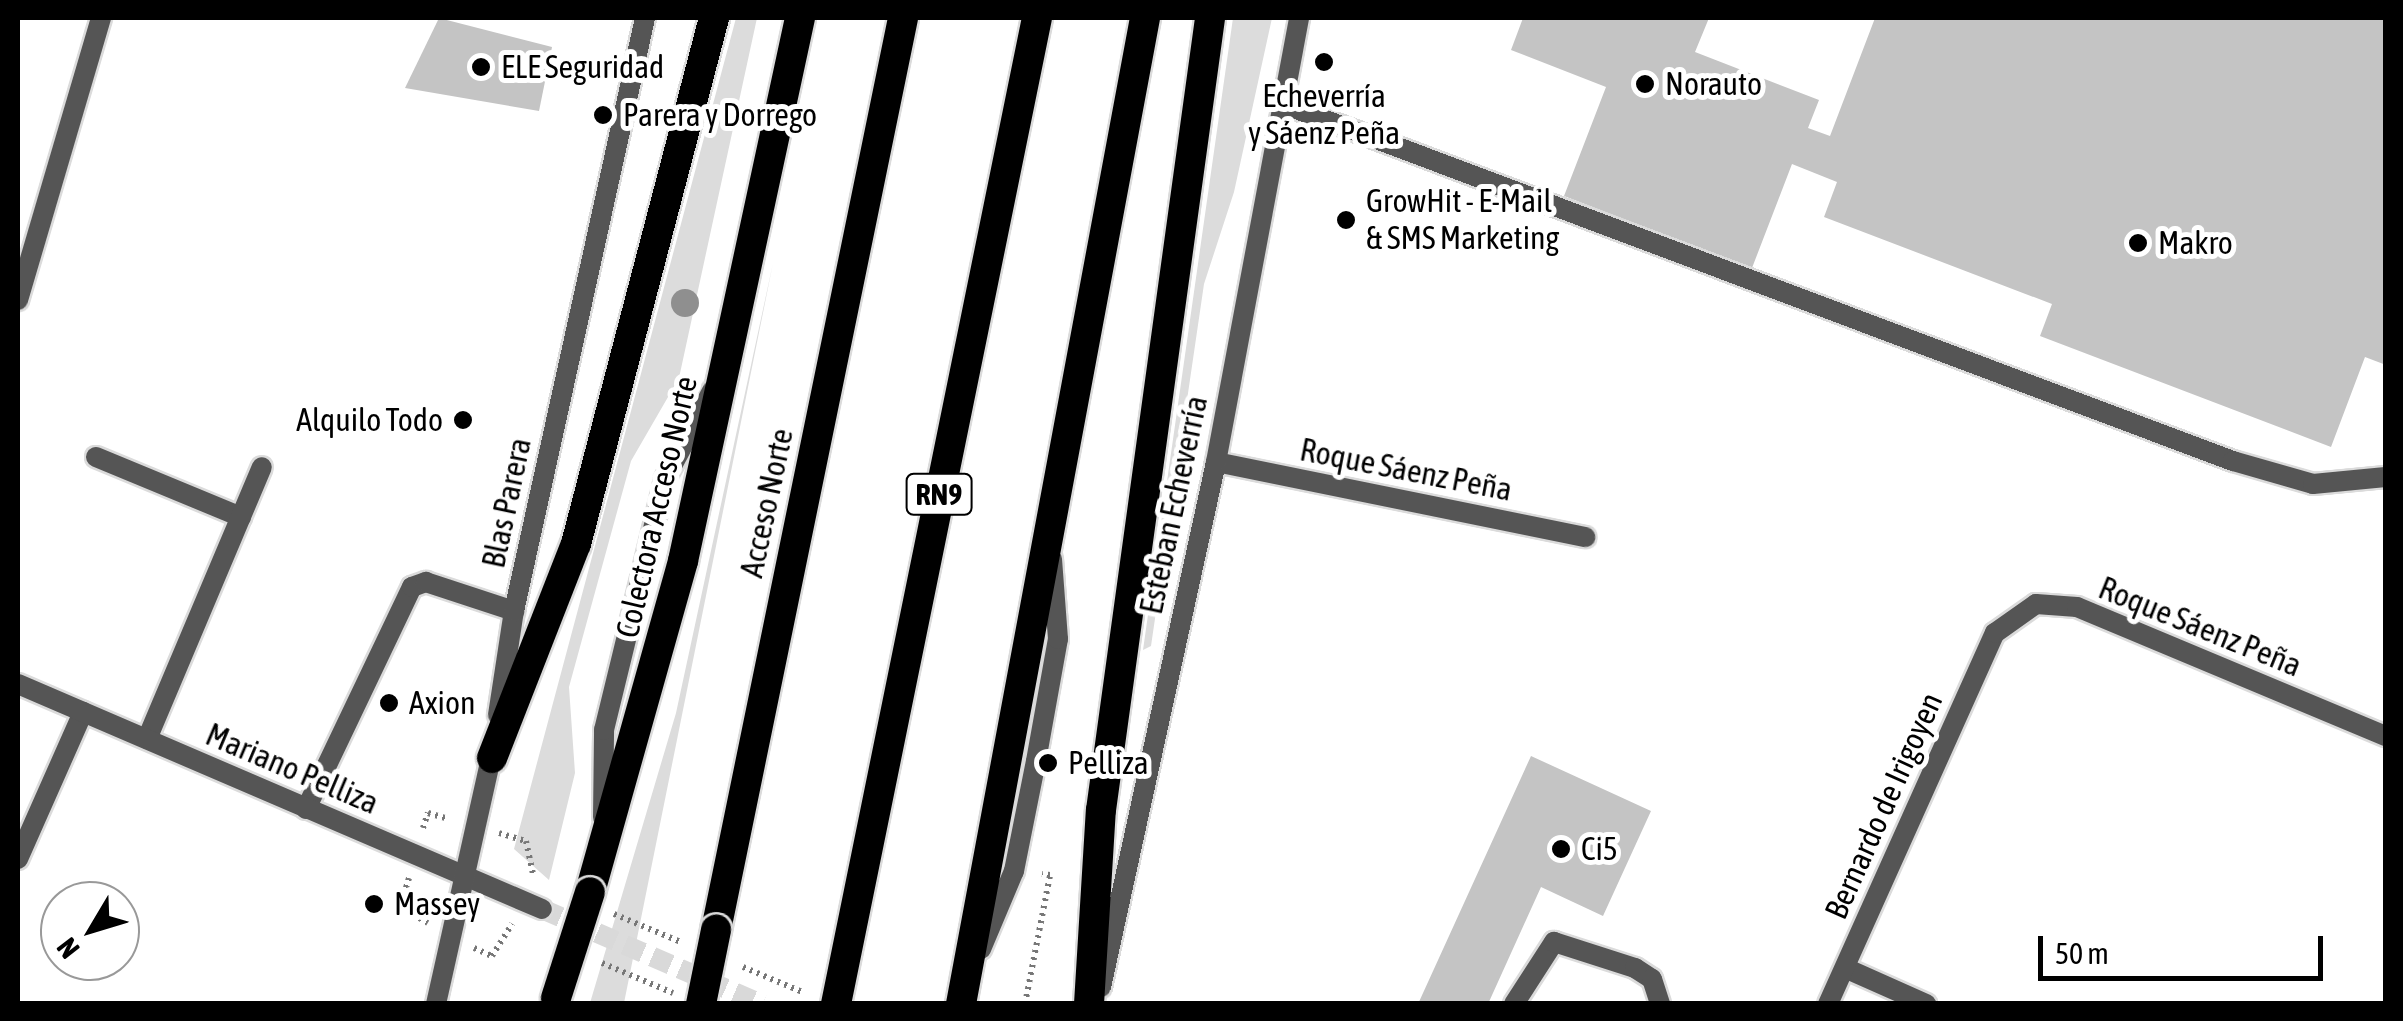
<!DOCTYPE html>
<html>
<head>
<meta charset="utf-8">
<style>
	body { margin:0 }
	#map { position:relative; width:2403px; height:1021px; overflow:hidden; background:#fff; font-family:"Asap Condensed",sans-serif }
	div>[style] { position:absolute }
	.green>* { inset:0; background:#dcdcdc }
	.building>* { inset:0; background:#c4c4c4 }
	.tertiary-tunnel>* { height:20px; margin-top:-10px; transform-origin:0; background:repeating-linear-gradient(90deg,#d9d9d9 0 20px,transparent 0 30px) }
	.path>* { height:6px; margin-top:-3px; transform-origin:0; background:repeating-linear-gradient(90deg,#777 0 2.5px,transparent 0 7.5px) }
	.roads { filter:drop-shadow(2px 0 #dbdbdb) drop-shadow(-2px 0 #dbdbdb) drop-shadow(0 2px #dbdbdb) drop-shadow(0 -2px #dbdbdb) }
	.service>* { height:20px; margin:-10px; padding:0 10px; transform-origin:10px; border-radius:10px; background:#555 }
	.minor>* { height:20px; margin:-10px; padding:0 10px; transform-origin:10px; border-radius:10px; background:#555 }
	.tertiary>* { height:20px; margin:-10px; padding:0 10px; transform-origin:10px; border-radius:10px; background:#555 }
	.motorway>* { height:30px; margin:-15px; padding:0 15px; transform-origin:15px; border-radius:15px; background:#000 }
	.bridges { filter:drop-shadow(2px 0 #dbdbdb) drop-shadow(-2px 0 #dbdbdb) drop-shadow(0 2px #dbdbdb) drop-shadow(0 -2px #dbdbdb) }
	.motorway-bridge>* { height:30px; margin:-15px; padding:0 15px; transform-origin:15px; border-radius:15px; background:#000 }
	.trees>* { width:28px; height:28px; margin:-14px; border-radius:50%; background:#8f8f8f }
	.dots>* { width:28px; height:28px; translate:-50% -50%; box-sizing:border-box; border:5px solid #fff; border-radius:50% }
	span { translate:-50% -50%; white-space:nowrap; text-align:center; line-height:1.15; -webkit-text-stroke:10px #fff; paint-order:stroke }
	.shield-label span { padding:2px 8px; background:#fff; border:2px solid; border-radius:8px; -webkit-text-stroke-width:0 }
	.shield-label { font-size:30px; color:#000; font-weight:700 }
	.poi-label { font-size:32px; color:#000 }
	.left { translate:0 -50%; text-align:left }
	.right { translate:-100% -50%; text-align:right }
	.street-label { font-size:32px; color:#000 }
	.frame { position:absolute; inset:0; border:20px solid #000; pointer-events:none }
	.north { position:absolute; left:40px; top:881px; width:100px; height:100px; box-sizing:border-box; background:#fff; border:2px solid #999; border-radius:50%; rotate:232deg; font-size:28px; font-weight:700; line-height:40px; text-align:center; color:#000 }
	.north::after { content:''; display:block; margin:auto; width:35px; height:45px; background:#000; clip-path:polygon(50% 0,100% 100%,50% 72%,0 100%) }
	.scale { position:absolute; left:2038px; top:936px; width:285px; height:45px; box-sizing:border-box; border:5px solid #000; border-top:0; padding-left:12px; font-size:30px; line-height:35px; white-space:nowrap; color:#000; -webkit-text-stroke:8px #fff; paint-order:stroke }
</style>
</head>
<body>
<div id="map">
	<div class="green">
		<div style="clip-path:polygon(736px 18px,757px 18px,679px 378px,631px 461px,569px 687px,575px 773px,549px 880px,514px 849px)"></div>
		<div style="clip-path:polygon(1233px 18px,1272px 18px,1234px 192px,1204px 284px,1151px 646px,1143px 650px)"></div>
		<div style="clip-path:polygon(773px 263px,624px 1003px,590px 1003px,676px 713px)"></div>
	</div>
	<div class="building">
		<div style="clip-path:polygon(439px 18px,552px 47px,539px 111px,405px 88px)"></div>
		<div style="clip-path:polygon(1523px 18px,1709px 18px,1695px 52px,1819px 100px,1808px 128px,1830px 136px,1875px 18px,2386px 18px,2386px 365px,2365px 357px,2331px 447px,2040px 336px,2052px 304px,1824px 217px,1837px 182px,1792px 164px,1752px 268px,1564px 196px,1606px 87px,1511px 50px)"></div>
		<div style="clip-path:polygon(1531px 756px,1651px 811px,1603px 916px,1541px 887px,1488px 1004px,1418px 1004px)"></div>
	</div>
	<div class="tertiary-tunnel">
		<div style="left:542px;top:909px;width:240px;rotate:23.4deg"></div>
	</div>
	<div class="path">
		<div style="left:423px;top:828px;width:16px;rotate:-72deg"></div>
		<div style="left:428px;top:813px;width:22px;rotate:16deg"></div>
		<div style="left:499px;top:833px;width:28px;rotate:17deg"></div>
		<div style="left:526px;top:841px;width:34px;rotate:78deg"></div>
		<div style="left:409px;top:878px;width:30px;rotate:107deg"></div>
		<div style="left:400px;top:907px;width:32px;rotate:30deg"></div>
		<div style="left:614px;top:914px;width:73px;rotate:22.7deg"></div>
		<div style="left:474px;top:948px;width:20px;rotate:24deg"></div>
		<div style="left:492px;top:956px;width:38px;rotate:-58deg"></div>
		<div style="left:602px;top:963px;width:77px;rotate:22.9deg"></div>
		<div style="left:743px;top:967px;width:67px;rotate:22.8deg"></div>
		<div style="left:1025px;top:1004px;width:131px;rotate:-79deg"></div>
		<div style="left:1050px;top:875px;width:8px;rotate:-173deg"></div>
	</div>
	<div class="roads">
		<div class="service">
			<div style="left:1283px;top:104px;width:1015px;rotate:20.6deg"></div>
			<div style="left:2233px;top:461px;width:83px;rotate:16deg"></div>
			<div style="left:2313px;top:484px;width:73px;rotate:-5.5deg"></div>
			<div style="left:96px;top:457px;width:157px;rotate:22.5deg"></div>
			<div style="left:147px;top:739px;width:295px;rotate:-67.1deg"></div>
			<div style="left:306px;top:809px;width:246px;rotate:-64.5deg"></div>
			<div style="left:412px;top:587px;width:15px;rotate:-20deg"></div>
			<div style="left:426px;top:582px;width:93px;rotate:18.2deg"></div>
			<div style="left:603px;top:817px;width:87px;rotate:-89.3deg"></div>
			<div style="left:604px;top:730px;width:258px;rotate:-76.3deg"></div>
			<div style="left:665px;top:479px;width:100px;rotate:-61.9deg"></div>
			<div style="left:981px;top:949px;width:85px;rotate:-67.1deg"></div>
			<div style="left:1014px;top:871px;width:112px;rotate:-78.7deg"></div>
			<div style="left:1036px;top:761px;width:124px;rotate:-79.8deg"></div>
			<div style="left:1058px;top:639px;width:80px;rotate:-94.3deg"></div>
			<div style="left:1514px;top:1004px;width:74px;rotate:-57.2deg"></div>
			<div style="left:1554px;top:942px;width:85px;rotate:17.8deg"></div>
			<div style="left:1635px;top:968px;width:20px;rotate:33deg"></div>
			<div style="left:1652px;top:979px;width:26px;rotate:72deg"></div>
		</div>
		<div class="minor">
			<div style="left:18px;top:300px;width:294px;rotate:-73.6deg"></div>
			<div style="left:1216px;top:462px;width:377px;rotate:11.5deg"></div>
			<div style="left:18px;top:859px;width:161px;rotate:-66.1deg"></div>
			<div style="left:1845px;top:968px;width:89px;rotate:24deg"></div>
			<div style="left:1828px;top:1004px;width:407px;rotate:-65.8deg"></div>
			<div style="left:1995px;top:633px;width:50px;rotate:-35.3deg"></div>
			<div style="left:2036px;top:604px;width:41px;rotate:4.2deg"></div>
			<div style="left:2077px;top:607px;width:335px;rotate:22.7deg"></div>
		</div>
		<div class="tertiary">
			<div style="left:18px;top:684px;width:570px;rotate:23.24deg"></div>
			<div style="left:498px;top:715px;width:105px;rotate:-81.3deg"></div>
			<div style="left:514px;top:611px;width:607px;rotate:-77.54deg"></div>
			<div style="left:1101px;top:987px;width:537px;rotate:-77.64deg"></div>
			<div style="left:1216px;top:462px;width:452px;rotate:-79.4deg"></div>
			<div style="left:436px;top:1004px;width:261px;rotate:-77.4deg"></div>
		</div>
		<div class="motorway">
			<div style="left:492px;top:758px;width:230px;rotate:-68.6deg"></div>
			<div style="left:576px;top:544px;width:544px;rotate:-75.3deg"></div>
			<div style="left:590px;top:892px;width:344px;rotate:-74.3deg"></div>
			<div style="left:683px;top:561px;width:555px;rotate:-77.84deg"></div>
			<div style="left:716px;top:930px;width:931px;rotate:-78.41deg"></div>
			<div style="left:836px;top:1004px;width:1006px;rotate:-78.48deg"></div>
			<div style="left:961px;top:1004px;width:1003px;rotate:-79.43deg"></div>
			<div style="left:1089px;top:1004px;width:194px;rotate:-86.5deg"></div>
			<div style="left:1101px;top:810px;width:799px;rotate:-82.16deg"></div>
		</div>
	</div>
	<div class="bridges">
		<div class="motorway-bridge">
			<div style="left:556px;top:998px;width:111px;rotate:-72.2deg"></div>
			<div style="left:701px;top:1004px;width:76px;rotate:-78.5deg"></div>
		</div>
	</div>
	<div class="trees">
		<div style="left:685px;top:303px"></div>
	</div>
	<div class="dots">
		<div style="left:1324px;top:62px;background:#000"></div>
		<div style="left:481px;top:67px;background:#000"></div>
		<div style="left:1645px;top:84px;background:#000"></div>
		<div style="left:603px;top:115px;background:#000"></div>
		<div style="left:1346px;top:220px;background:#000"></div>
		<div style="left:2138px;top:243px;background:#000"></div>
		<div style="left:463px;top:420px;background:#000"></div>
		<div style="left:389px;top:703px;background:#000"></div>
		<div style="left:1048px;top:763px;background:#000"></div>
		<div style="left:1561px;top:849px;background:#000"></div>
		<div style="left:374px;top:904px;background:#000"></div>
	</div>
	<div class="shield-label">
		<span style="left:939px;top:494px">RN9</span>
	</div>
	<div class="poi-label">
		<span class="left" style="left:501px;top:67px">ELE Seguridad</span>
		<span class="left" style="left:1665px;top:84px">Norauto</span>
		<span style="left:1324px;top:115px">Echeverría<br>y Sáenz Peña</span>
		<span class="left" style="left:623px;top:115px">Parera y Dorrego</span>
		<span class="left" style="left:1366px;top:220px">GrowHit - E-Mail<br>&amp; SMS Marketing</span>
		<span class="left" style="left:2158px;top:243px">Makro</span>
		<span class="right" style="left:443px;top:420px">Alquilo Todo</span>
		<span class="left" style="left:409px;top:703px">Axion</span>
		<span class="left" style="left:1068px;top:763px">Pelliza</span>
		<span class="left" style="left:1581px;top:849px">Ci5</span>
		<span class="left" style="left:394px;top:904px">Massey</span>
	</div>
	<div class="street-label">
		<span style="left:1406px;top:470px;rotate:11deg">Roque Sáenz Peña</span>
		<span style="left:507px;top:503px;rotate:-78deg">Blas Parera</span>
		<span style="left:767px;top:503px;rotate:-78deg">Acceso Norte</span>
		<span style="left:1174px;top:505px;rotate:-78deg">Esteban Echeverría</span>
		<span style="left:657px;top:507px;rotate:-77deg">Colectora Acceso Norte</span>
		<span style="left:2200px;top:627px;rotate:22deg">Roque Sáenz Peña</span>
		<span style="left:292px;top:769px;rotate:23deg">Mariano Pelliza</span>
		<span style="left:1884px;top:806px;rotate:-66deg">Bernardo de Irigoyen</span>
	</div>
	<div class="frame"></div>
	<div class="north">N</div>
	<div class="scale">50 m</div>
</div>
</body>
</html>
